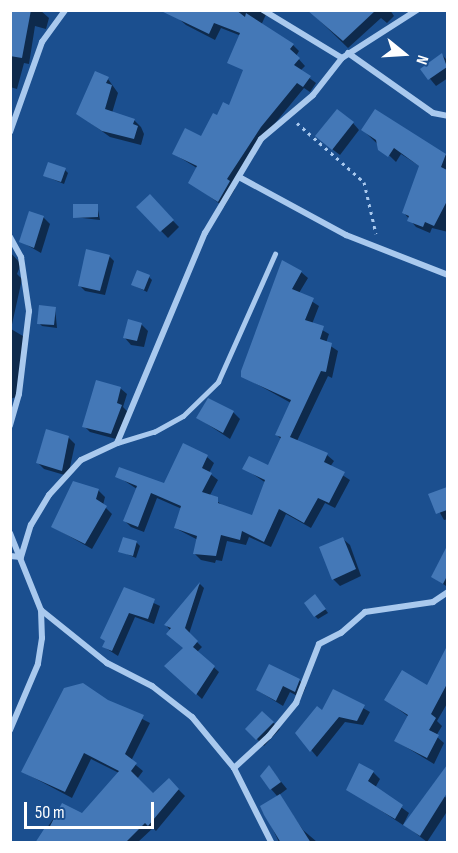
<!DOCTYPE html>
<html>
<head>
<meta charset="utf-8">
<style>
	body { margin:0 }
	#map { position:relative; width:458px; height:853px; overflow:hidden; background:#1b4f8f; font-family:"Sofia Sans Condensed",sans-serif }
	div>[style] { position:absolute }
	.shadow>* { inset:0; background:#0007 }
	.building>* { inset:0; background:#4478b7 }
	.path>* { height:3px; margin-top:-1.5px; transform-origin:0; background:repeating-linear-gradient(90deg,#a9c9ee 0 3px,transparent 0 7.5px) }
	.lane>* { height:4.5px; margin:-2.25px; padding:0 2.25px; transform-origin:2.25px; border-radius:2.25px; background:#a9c9ee }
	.street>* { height:6px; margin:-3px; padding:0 3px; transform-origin:3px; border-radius:3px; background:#a9c9ee }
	span { translate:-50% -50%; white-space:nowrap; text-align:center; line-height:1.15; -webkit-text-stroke:5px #1b4f8f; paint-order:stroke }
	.frame { position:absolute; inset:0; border:12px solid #fff; pointer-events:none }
	.north { position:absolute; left:374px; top:24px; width:60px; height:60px; -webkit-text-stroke:4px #1b4f8f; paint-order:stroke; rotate:108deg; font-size:16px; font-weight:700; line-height:24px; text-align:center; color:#fff }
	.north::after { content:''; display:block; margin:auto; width:21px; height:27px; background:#fff; clip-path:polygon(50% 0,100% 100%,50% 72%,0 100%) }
	.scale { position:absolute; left:24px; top:802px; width:130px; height:27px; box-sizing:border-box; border:3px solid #fff; border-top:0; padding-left:8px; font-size:18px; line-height:21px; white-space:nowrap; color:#fff; -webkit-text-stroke:4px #1b4f8f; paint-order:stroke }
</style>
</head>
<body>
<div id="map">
	<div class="shadow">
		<div style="clip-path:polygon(10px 10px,40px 10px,49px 18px,46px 29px,35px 26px,29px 64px,24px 63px,17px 89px,10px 87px)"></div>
		<div style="clip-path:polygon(183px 10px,268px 10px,254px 41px,221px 28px,215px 40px,186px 25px,179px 19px)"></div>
		<div style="clip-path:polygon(320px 10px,390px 10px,394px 16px,387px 23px,381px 18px,348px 48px,315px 16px)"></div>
		<div style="clip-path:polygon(293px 45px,299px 51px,296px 56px,305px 66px,300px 71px,316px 83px,310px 92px,304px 88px,267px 133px,232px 186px,235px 189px,224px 207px,190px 182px,197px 168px,174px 154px,202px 138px,218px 117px)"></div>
		<div style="clip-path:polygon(442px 55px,448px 61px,448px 78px,436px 86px,422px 69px)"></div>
		<div style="clip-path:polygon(108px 79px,118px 93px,112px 113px,134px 120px,141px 127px,144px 134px,141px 145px,110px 137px,78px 114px)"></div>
		<div style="clip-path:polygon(375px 111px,448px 156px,448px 232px,432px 228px,430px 233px,416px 227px,404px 213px,421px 167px,401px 154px,396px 162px,363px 130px)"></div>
		<div style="clip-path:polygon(353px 123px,359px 130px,340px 155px,324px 143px)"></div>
		<div style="clip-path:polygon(65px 170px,68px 173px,64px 184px,45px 176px)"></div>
		<div style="clip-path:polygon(150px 197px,179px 227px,168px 238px,138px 207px)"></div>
		<div style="clip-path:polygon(97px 205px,100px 220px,74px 217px)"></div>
		<div style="clip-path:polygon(43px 217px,50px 224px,41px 253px,20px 241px)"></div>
		<div style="clip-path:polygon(10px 252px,21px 264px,17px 274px,22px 279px,11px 329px,28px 339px,16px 397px,10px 399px)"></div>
		<div style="clip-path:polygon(109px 256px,114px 261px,105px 295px,85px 291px,80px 286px)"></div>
		<div style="clip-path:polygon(301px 272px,308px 278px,299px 293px,319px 306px,312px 324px,329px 334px,326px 343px,338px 351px,332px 378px,328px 376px,297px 441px,327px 455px,334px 461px,330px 467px,350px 480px,335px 508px,325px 503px,311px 528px,286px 514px,271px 547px,249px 537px,246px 545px,227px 541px,222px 561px,216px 560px,215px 563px,201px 560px,194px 553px,198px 540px,175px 528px,182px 509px,157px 498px,144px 532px,131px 527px,125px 521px,137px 489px,117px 476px,165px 485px,207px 457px,214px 463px,209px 473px,218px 480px,210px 495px,223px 506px,253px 517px,266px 483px,244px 468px,269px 467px,281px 439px,276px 434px,291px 403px,242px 376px)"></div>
		<div style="clip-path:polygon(149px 277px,152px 280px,147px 292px,133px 285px)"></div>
		<div style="clip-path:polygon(55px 308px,57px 328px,42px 326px,39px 323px)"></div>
		<div style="clip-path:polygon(141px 324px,148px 331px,144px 347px,131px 345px,125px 338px)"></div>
		<div style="clip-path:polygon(120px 388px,127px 394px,123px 407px,128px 412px,116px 439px,90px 432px,84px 426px)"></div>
		<div style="clip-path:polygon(233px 412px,240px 419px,230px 439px,198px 418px)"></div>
		<div style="clip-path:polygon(68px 437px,75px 444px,68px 476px,44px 469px,37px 462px)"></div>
		<div style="clip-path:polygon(448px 488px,448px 519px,444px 520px,430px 495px)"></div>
		<div style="clip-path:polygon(98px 490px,105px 497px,103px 505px,112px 514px,92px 549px,53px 527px)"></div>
		<div style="clip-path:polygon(343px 539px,350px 545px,361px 576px,340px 586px,333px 579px)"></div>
		<div style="clip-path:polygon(136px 542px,140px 546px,136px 558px,120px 551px)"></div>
		<div style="clip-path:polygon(443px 558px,448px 561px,446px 586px,433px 577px)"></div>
		<div style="clip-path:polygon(200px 584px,204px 588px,189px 634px,202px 647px,197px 652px,219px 672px,202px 699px,166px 666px,184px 648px,166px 625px)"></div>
		<div style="clip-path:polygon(124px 589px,160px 606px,154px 624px,135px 617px,118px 656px,104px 647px)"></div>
		<div style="clip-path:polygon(318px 599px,328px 613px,318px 619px,315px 616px)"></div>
		<div style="clip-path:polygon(446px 652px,448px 702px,437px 721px,442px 726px,436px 736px,444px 743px,434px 764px,396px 741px,409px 717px,386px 700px,427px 687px)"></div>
		<div style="clip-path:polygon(299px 680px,306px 687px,301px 698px,290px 692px,283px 706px,257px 690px)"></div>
		<div style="clip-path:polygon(333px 691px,370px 712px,363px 725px,345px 722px,317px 757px,297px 733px,322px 712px)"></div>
		<div style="clip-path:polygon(107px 701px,150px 723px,131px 761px,143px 771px,137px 779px,153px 795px,169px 780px,185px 796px,156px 831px,153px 828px,138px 842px,37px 842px,63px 805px,82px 815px,119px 773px,91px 759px,72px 798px,23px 772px)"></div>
		<div style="clip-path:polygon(263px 713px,280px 729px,264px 746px,247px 729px)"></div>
		<div style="clip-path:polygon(269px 767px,287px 789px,279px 795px,303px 830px,317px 842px,279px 842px,262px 807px,278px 797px,271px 789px)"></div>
		<div style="clip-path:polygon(373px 772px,380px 779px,375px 788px,409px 813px,403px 825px,348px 789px)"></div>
		<div style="clip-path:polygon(432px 788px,448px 799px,448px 810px,427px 842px,405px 825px)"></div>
	</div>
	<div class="building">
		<div style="clip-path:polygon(10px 10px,31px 10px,22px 58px,10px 56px)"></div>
		<div style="clip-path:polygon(159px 10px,236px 10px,245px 17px,246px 13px,294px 44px,290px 49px,300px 58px,294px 65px,311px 76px,303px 87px,297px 83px,261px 127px,227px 179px,230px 181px,218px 202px,188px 183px,197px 166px,172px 154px,185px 128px,201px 136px,213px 113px,217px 115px,223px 102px,229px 105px,243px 70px,227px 63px,240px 33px,214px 23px,209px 34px)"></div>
		<div style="clip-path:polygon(307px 10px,376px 10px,343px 41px)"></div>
		<div style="clip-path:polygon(442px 53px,447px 67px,428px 80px,420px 69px)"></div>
		<div style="clip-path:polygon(95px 71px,109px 77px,106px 83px,112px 85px,105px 109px,135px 119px,133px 124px,138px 126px,134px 139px,102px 131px,76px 114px)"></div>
		<div style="clip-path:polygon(337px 109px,354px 122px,332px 150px,315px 136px)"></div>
		<div style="clip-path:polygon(375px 109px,446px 154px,441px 167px,447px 170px,447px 201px,434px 226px,425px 222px,423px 227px,407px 221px,409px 216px,402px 213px,419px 166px,394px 148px,388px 157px,378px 150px,376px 140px,361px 130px)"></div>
		<div style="clip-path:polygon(48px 162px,66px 168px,61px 182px,43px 176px)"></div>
		<div style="clip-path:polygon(150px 194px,174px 220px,160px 232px,136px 207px)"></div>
		<div style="clip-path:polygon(73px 204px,98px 204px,98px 217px,73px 218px)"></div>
		<div style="clip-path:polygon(29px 211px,44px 216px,34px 248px,19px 242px)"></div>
		<div style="clip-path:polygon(86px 249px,110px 255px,100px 291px,78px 286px)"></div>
		<div style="clip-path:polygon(282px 260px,302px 271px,292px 289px,314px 298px,305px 320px,324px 326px,320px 339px,332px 343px,326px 372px,321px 371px,290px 437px,328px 453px,324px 462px,345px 472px,329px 503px,318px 498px,304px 523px,279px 509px,264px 542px,242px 531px,240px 540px,221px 535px,216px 556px,193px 554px,197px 536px,174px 528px,181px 506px,151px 493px,138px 527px,123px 521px,137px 486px,115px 477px,119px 467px,164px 483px,183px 443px,208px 455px,202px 468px,212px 473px,202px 492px,218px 497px,218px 503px,252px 515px,265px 480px,242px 469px,249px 456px,268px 465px,281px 437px,275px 435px,291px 400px,241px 377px,241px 371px)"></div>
		<div style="clip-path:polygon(137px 270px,150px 275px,144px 290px,131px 285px)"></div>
		<div style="clip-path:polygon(39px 305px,56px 307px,54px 325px,37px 324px)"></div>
		<div style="clip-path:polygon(128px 319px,142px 323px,137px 341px,123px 338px)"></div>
		<div style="clip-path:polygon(96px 380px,121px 387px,117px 403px,122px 405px,111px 434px,82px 427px)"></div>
		<div style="clip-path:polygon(208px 398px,234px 411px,223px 433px,196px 418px)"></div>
		<div style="clip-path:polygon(46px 429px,69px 436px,62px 471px,36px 463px)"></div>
		<div style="clip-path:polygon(73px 481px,99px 489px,96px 499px,107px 506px,85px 544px,51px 527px)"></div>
		<div style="clip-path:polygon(447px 487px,447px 510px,436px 514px,428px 494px)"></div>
		<div style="clip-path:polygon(123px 537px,137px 541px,133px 556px,118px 552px)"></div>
		<div style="clip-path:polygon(343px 537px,356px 569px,332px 580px,319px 547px)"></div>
		<div style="clip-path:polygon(447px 546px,447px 576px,443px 584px,431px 577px)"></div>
		<div style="clip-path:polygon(200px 582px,185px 628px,198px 641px,193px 647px,215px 666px,196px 695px,164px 666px,183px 648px,166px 634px,171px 628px,164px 625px)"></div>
		<div style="clip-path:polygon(124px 587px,155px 599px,148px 619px,129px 613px,112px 651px,102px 647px,105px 641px,100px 638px)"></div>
		<div style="clip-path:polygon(315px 594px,326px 609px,314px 617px,304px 603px)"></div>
		<div style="clip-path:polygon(447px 646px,447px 684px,431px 714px,436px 718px,429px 730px,439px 735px,427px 758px,394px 741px,408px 715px,384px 700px,402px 670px,427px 685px)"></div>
		<div style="clip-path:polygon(269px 664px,300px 679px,295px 692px,283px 686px,276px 701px,256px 690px)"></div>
		<div style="clip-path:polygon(83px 683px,108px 700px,144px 715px,125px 754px,137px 763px,131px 771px,153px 793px,169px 778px,179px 789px,148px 826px,145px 823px,125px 843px,35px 843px,46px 826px,49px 828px,62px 803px,82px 813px,119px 771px,84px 753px,65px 792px,21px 772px,64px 688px)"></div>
		<div style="clip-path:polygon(333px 689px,365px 705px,357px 721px,339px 717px,310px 752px,295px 733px,317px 706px,322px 710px)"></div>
		<div style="clip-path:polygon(262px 711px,274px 722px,256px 740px,245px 729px)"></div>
		<div style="clip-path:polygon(359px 763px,374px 771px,368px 781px,403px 805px,395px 819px,346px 790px)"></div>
		<div style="clip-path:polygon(269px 765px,281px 782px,270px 790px,260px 776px)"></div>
		<div style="clip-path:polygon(447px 765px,447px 793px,420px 836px,403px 825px)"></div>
		<div style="clip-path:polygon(280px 794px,311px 843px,281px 843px,264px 815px,260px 806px)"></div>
	</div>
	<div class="path">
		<div style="left:297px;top:123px;width:89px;rotate:41.4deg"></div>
		<div style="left:364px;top:182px;width:53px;rotate:77deg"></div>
	</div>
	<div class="lane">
		<div style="left:117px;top:443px;width:39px;rotate:-17deg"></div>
		<div style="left:154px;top:432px;width:33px;rotate:-29deg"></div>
		<div style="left:183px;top:416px;width:49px;rotate:-44.2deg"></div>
		<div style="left:218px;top:382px;width:140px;rotate:-66deg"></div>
	</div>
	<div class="street">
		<div style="left:263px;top:10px;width:92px;rotate:31.3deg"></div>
		<div style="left:348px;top:53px;width:104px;rotate:35.2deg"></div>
		<div style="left:433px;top:113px;width:15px;rotate:11deg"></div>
		<div style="left:10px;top:132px;width:96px;rotate:-70.4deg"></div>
		<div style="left:42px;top:42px;width:39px;rotate:-54deg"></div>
		<div style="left:239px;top:177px;width:122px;rotate:28.5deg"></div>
		<div style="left:346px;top:235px;width:110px;rotate:21.4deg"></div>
		<div style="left:10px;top:237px;width:23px;rotate:61deg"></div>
		<div style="left:21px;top:257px;width:55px;rotate:81.6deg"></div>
		<div style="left:29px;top:311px;width:84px;rotate:96.9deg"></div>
		<div style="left:19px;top:394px;width:33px;rotate:106deg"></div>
		<div style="left:10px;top:533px;width:83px;rotate:68.1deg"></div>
		<div style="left:41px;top:610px;width:28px;rotate:88deg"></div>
		<div style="left:42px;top:638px;width:26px;rotate:99deg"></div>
		<div style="left:38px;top:664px;width:72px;rotate:113deg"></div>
		<div style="left:10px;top:556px;width:11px;rotate:5deg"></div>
		<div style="left:21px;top:557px;width:34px;rotate:-73deg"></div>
		<div style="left:31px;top:525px;width:35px;rotate:-59deg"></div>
		<div style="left:49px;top:495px;width:47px;rotate:-47.6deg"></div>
		<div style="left:81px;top:460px;width:40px;rotate:-25deg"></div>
		<div style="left:117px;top:443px;width:228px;rotate:-67.3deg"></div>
		<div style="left:205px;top:233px;width:109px;rotate:-59.2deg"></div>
		<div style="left:261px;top:139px;width:68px;rotate:-40.2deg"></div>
		<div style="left:313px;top:95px;width:47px;rotate:-51.9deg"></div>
		<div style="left:342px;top:58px;width:89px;rotate:-32.6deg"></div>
		<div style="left:41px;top:610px;width:85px;rotate:38.8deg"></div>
		<div style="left:107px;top:663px;width:51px;rotate:27.1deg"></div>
		<div style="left:152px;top:686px;width:51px;rotate:37.8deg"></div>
		<div style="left:192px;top:717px;width:66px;rotate:50.5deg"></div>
		<div style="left:234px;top:768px;width:83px;rotate:63.4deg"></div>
		<div style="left:234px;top:768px;width:47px;rotate:-42.4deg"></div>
		<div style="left:269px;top:736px;width:43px;rotate:-50.7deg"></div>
		<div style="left:296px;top:703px;width:63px;rotate:-68.7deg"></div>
		<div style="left:319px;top:644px;width:25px;rotate:-27deg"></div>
		<div style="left:341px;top:633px;width:32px;rotate:-41deg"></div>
		<div style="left:365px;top:612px;width:69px;rotate:-8.4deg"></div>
		<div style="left:433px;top:602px;width:18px;rotate:-34deg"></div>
	</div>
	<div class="frame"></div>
	<div class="north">N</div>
	<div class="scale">50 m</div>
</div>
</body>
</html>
